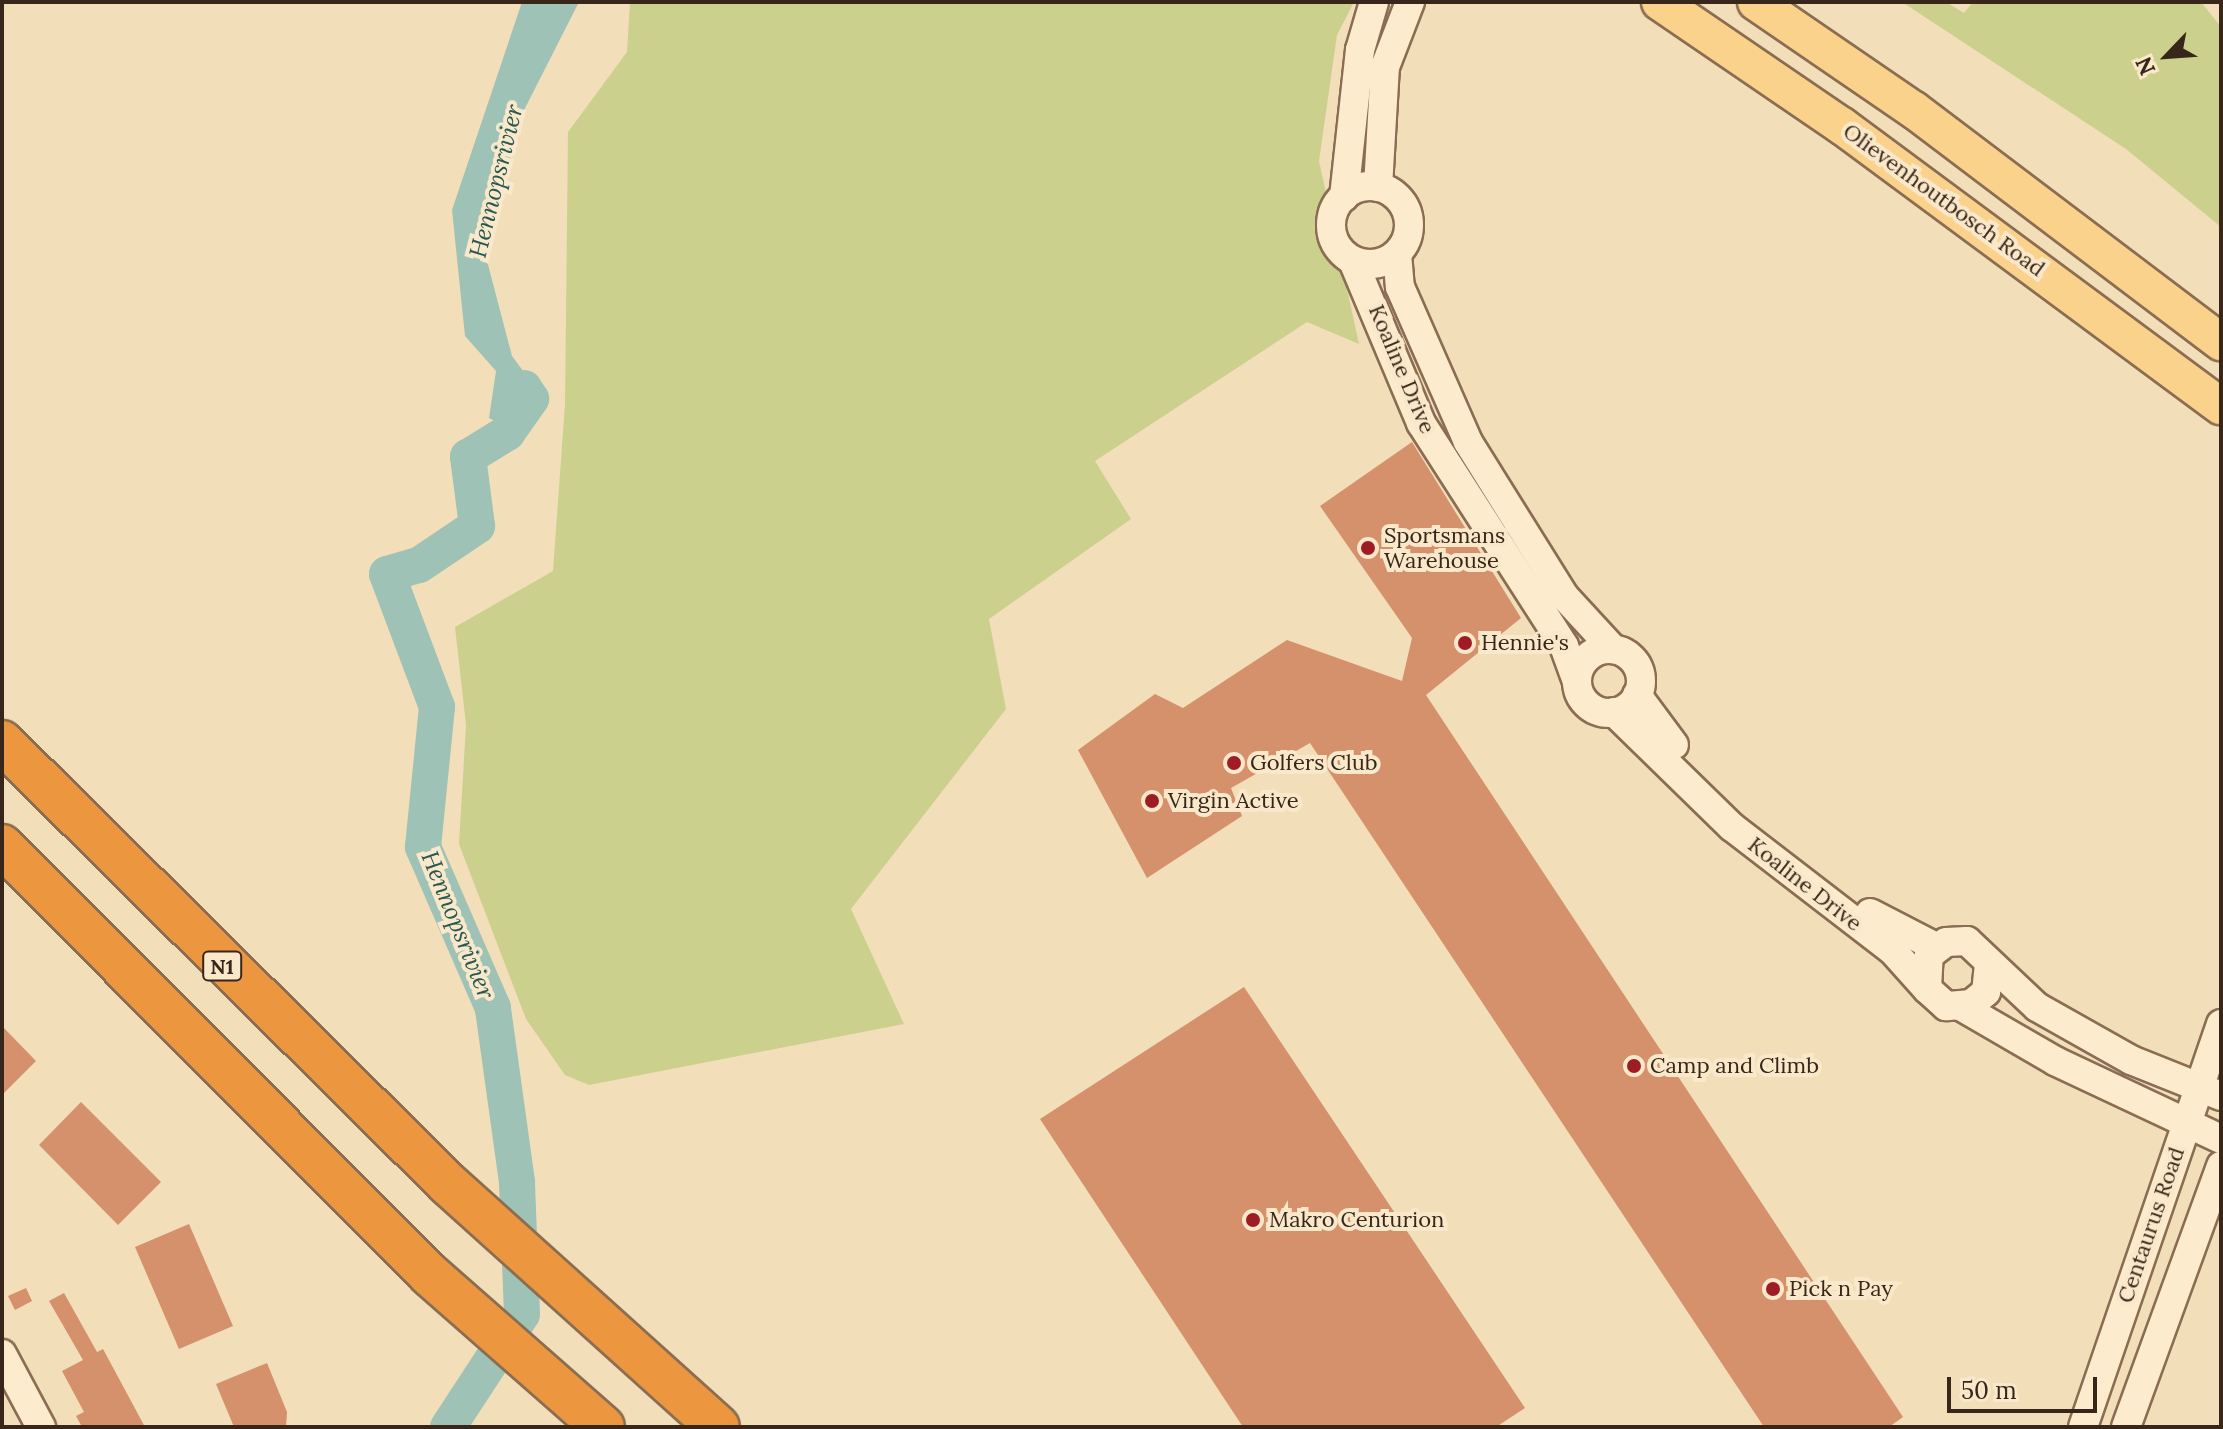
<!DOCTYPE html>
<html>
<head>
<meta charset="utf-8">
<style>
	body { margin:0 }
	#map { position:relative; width:2223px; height:1429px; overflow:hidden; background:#f2deb9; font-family:Lora,serif }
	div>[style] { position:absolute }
	.green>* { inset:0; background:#ccd08d }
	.water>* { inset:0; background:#9ec2b5 }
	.river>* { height:36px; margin:-18px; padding:0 18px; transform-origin:18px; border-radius:18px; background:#9ec2b5 }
	.building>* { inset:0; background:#d4916b }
	.roads { filter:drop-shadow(2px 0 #8a6d52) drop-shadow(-2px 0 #8a6d52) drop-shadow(0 2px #8a6d52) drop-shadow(0 -2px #8a6d52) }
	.minor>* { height:28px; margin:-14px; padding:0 14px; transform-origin:14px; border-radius:14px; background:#fcebcd }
	.minor>.ring { margin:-14px; padding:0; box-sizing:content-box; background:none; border:28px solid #fcebcd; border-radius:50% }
	.major>* { height:36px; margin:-18px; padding:0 18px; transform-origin:18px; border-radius:18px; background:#fbd28b }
	.highway>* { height:42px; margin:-21px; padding:0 21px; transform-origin:21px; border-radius:21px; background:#ec963f }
	.dots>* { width:22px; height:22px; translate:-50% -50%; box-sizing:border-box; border:4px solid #f9e8c9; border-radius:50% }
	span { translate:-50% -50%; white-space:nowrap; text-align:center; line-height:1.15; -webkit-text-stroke:8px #f9e8c9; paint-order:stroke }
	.shield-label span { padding:2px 6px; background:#f9e8c9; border:2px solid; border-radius:6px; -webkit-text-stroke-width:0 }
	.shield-label { font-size:20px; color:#372619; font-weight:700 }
	.street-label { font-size:22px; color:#372619 }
	.poi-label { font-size:22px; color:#372619 }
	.left { translate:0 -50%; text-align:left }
	.water-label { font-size:24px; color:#275852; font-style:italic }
	.frame { position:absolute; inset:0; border:4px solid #372619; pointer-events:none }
	.north { position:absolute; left:2127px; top:16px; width:80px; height:80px; -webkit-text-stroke:6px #f9e8c9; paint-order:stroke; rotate:245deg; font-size:22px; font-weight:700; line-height:32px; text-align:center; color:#372619 }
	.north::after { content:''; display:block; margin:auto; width:28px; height:36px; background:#372619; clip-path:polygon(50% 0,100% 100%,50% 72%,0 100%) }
	.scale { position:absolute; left:1947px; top:1377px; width:150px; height:36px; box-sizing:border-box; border:4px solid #372619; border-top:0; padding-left:10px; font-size:24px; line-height:28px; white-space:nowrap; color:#372619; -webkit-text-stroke:6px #f9e8c9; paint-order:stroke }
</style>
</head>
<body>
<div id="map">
	<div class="green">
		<div style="clip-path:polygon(630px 2px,1354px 2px,1337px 35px,1319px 161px,1359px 344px,1307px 322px,1095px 461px,1131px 519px,989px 619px,1006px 709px,851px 909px,904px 1024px,589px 1085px,565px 1075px,526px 1019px,459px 844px,466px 725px,455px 627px,553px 571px,565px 404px,568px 132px,627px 52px)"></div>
		<div style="clip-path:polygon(1902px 2px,1946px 2px,1964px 13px,1973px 2px,2201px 2px,2221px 27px,2221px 227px,2126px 149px)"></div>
	</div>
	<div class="water">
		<div style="clip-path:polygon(522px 2px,579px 2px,520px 118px,486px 257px,512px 356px,543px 398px,517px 432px,489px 418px,496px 371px,465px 336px,452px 210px)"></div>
	</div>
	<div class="river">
		<div style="left:448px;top:1427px;width:135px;rotate:-56.8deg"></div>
		<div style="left:522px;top:1314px;width:132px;rotate:-92.2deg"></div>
		<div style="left:517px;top:1182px;width:176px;rotate:-97.9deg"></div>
		<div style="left:493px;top:1008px;width:176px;rotate:-113.5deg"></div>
		<div style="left:423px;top:847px;width:141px;rotate:-84.3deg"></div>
		<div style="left:437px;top:707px;width:142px;rotate:-110.6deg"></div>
		<div style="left:387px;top:574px;width:33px;rotate:-16deg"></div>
		<div style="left:419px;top:565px;width:70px;rotate:-33.9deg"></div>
		<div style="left:477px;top:526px;width:70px;rotate:-97.4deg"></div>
		<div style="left:468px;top:457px;width:46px;rotate:-31.6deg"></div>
		<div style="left:507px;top:433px;width:42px;rotate:-54.8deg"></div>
		<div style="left:531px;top:399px;width:13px;rotate:-122deg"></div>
	</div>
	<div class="building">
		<div style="clip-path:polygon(1412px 442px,1521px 618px,1426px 695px,1903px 1417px,1889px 1427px,1764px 1427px,1310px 743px,1231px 788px,1242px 816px,1147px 878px,1078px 750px,1155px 694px,1183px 708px,1287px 640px,1402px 681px,1412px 638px,1320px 506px)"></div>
		<div style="clip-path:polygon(1244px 987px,1525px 1408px,1496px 1427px,1243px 1427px,1040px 1119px)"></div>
		<div style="clip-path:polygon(2px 1026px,36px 1061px,2px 1095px)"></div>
		<div style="clip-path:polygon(81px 1102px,161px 1182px,118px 1225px,39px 1145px)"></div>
		<div style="clip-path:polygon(189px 1224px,233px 1326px,179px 1349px,135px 1247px)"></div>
		<div style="clip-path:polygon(26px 1288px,32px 1301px,15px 1310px,8px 1296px)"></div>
		<div style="clip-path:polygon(64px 1293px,97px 1352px,103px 1349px,145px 1427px,82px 1427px,76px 1416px,84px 1412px,62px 1371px,83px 1360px,49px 1301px)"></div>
		<div style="clip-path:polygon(267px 1363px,287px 1412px,286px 1427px,234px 1427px,216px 1384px)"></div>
	</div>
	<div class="roads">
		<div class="minor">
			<div class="ring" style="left:1331px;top:186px;width:50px;height:50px"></div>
			<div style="left:1378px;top:187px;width:120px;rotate:-86.7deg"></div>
			<div style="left:1385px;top:67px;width:70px;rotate:-69deg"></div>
			<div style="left:1344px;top:197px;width:148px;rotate:-83.8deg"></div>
			<div style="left:1360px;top:50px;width:50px;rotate:-73.7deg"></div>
			<div style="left:1397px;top:254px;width:33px;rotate:85deg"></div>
			<div style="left:1400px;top:287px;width:169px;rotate:66.3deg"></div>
			<div style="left:1468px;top:442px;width:183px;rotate:58deg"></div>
			<div style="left:1565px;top:597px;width:71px;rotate:47.3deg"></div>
			<div style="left:1353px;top:261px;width:176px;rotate:67.2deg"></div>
			<div style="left:1421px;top:423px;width:265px;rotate:57.3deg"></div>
			<div style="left:1564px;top:646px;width:37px;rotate:70deg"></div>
			<div class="ring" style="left:1577px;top:649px;width:36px;height:36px"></div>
			<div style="left:1637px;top:695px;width:62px;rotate:53.5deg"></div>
			<div style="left:1614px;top:712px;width:165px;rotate:44.3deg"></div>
			<div style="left:1732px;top:827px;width:202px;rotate:37.6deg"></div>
			<div style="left:1892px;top:950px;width:52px;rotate:48.1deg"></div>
			<div style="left:1870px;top:913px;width:74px;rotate:27.3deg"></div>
			<div style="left:1989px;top:964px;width:28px;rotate:96deg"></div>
			<div style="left:1986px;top:992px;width:19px;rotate:141deg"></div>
			<div style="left:1971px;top:1004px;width:25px;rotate:175deg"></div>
			<div style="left:1946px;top:1006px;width:25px;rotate:-138deg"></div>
			<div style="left:1927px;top:989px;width:34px;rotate:-87deg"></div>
			<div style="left:1929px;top:955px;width:21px;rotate:-37deg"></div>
			<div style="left:1946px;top:942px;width:21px;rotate:-3deg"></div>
			<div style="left:1967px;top:941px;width:96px;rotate:43.3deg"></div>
			<div style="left:2037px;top:1007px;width:108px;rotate:29.4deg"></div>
			<div style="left:2131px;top:1060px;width:97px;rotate:21.8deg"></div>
			<div style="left:1962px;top:1007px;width:108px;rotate:30.1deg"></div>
			<div style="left:2055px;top:1061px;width:183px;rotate:25.2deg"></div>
			<div style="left:2px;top:1354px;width:83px;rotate:61.9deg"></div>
			<div style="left:2083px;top:1427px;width:426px;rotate:-71.1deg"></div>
			<div style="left:2126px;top:1427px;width:278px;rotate:-70deg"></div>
		</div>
		<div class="major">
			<div style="left:1660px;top:2px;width:220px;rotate:34.3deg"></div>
			<div style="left:1842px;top:126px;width:471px;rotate:36.5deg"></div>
			<div style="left:1756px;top:2px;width:191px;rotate:34.4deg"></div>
			<div style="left:1914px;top:110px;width:385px;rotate:37.1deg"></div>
		</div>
		<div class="highway">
			<div style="left:2px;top:742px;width:628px;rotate:44.74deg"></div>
			<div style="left:448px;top:1184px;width:363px;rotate:42deg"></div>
			<div style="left:2px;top:846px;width:606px;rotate:45.07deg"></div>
			<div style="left:430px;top:1275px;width:230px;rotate:41.3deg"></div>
		</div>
	</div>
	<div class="dots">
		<div style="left:1368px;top:548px;background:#9e1d25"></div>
		<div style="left:1465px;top:643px;background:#9e1d25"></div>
		<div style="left:1234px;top:763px;background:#9e1d25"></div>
		<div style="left:1152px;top:801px;background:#9e1d25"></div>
		<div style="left:1634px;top:1066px;background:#9e1d25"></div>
		<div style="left:1253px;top:1220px;background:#9e1d25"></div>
		<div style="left:1773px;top:1289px;background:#9e1d25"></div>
	</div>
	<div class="shield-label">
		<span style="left:222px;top:966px">N1</span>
	</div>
	<div class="street-label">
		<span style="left:1944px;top:200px;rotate:36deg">Olievenhoutbosch Road</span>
		<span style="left:1402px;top:369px;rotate:67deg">Koaline Drive</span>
		<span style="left:1805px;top:884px;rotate:38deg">Koaline Drive</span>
		<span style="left:2151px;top:1225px;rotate:-71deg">Centaurus Road</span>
	</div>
	<div class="poi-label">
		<span class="left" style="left:1384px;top:548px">Sportsmans<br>Warehouse</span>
		<span class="left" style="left:1481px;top:643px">Hennie's</span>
		<span class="left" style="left:1250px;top:763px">Golfers Club</span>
		<span class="left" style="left:1168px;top:801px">Virgin Active</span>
		<span class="left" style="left:1650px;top:1066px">Camp and Climb</span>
		<span class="left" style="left:1269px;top:1220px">Makro Centurion</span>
		<span class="left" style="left:1789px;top:1289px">Pick n Pay</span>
	</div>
	<div class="water-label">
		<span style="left:496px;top:181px;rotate:-76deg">Hennopsrivier</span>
		<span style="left:458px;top:925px;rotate:68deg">Hennopsrivier</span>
	</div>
	<div class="frame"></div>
	<div class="north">N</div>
	<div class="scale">50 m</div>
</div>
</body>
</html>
